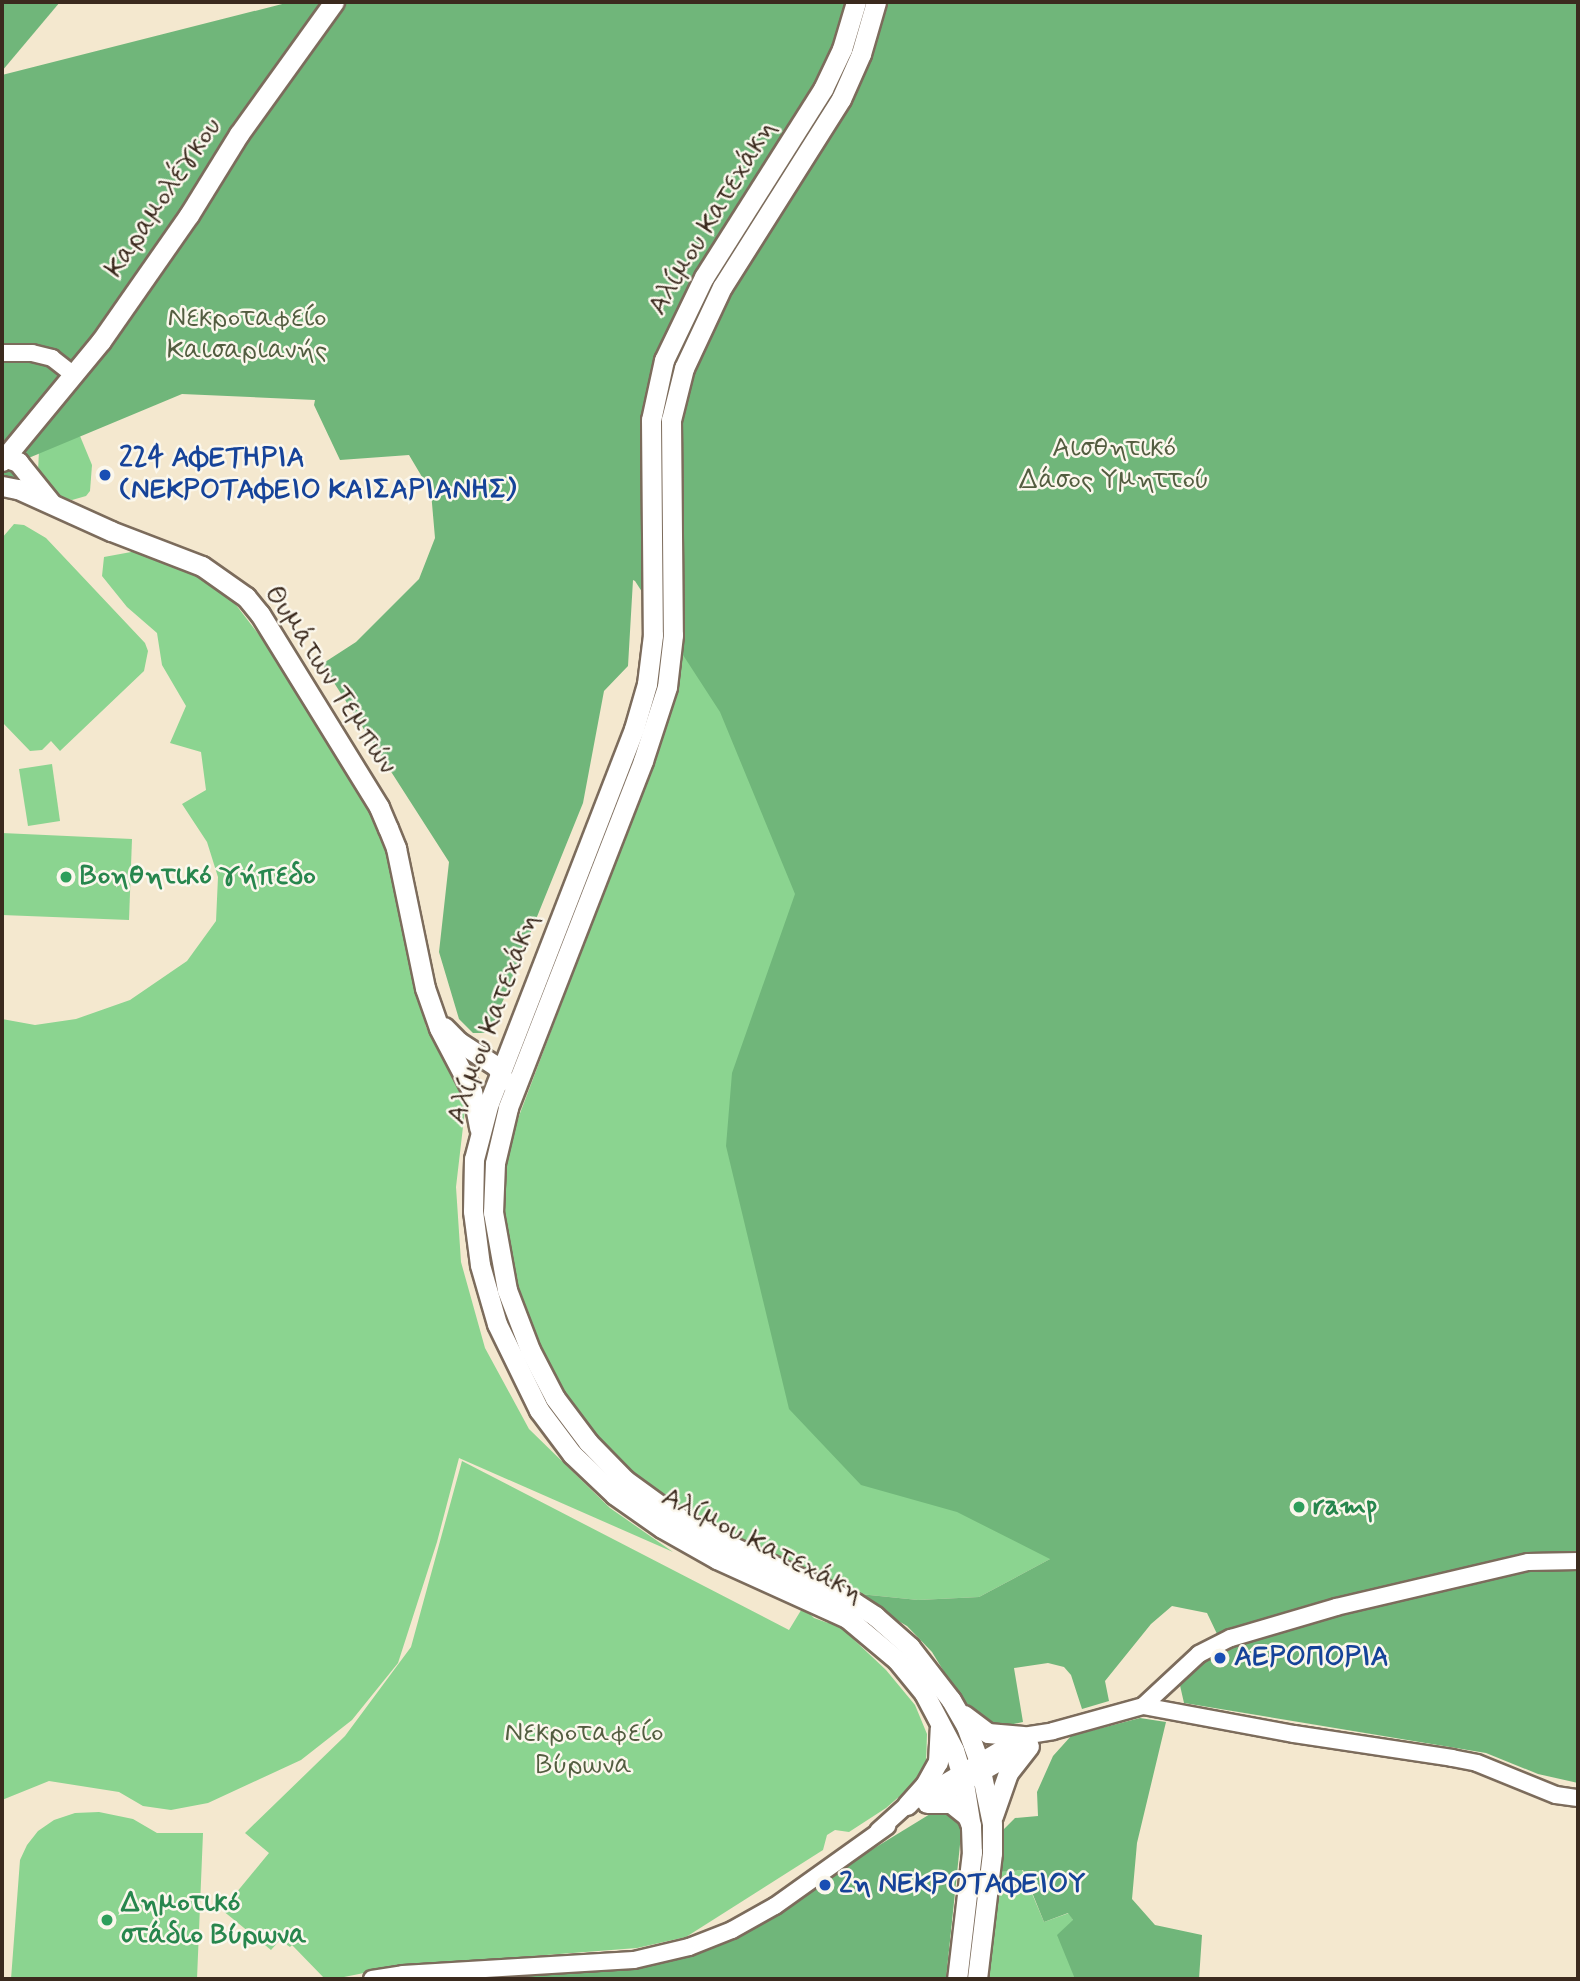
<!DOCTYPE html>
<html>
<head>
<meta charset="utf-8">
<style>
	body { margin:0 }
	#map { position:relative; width:1580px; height:1981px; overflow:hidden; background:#f4e8cf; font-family:Mynerve,sans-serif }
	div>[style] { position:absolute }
	.green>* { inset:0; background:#8bd490 }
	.forest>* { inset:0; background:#70b67a }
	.roads { filter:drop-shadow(2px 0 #7c6c5c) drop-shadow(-2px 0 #7c6c5c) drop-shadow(0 2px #7c6c5c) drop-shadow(0 -2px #7c6c5c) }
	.minor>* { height:16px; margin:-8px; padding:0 8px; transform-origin:8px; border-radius:8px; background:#fff }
	.major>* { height:19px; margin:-9.5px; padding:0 9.5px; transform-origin:9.5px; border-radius:9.5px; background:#fff }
	.dots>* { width:19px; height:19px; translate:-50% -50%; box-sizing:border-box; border:4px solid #fbf7ec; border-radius:50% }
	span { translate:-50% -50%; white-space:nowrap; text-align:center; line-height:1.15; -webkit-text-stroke:5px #fbf7ec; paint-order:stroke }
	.street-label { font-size:28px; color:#3b2a1e }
	.park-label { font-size:28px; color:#535d40 }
	.transit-label { font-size:28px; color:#164399; font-weight:700 }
	.left { translate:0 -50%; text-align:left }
	.leisure-label { font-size:28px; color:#27864d; font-weight:700 }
	.frame { position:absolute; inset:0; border:4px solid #3b2a1e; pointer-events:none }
</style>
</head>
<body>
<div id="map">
	<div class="green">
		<div style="clip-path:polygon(1578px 2px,1065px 1551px,979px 1597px,918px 1600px,850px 1593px,703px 1523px,632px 1477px,602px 1446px,572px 1407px,540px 1350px,521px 1300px,503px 1241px,500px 1176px,519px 1116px,653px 762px,679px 631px)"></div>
		<div style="clip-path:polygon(80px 436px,92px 465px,90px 491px,86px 496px,72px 500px,59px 497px,51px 491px,38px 472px,39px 450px)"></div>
		<div style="clip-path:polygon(14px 524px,24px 525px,46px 538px,145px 643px,148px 651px,144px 671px,60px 751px,51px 741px,42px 750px,30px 751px,2px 722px,2px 538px)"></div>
		<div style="clip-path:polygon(142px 550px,193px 569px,230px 597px,266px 644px,374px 818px,390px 859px,426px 1027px,466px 1101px,456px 1187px,461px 1262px,485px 1348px,529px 1429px,610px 1508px,673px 1552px,459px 1458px,437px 1542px,398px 1663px,352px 1720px,301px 1760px,208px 1803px,171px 1810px,143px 1806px,119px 1792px,49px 1781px,2px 1800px,2px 1019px,35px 1025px,76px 1019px,130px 1000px,187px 961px,216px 921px,218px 877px,207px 842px,182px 804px,206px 790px,201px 752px,170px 743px,186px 706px,162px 665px,157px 633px,127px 607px,102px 576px,104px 557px)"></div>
		<div style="clip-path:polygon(52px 764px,60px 821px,28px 826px,19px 769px)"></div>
		<div style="clip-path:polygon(2px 833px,132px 839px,129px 920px,2px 915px)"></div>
		<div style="clip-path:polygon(462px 1461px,789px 1630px,803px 1607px,814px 1618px,828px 1623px,832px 1619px,886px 1670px,915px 1705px,927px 1734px,926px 1764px,908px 1789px,886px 1808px,849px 1832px,835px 1830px,827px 1835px,823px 1850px,686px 1937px,637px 1948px,394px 1967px,334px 1979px,325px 1979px,292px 1945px,290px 1947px,280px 1940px,271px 1950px,222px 1910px,269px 1853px,245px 1833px,345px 1736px,411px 1647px)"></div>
		<div style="clip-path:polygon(99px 1812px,133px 1819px,157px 1833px,203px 1833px,197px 1979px,11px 1979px,20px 1860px,27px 1845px,38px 1831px,54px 1820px,75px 1813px)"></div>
		<div style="clip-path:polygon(1022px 1870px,1044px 1922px,1069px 1913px,1073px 1920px,1075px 1979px,989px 1979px,1000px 1872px)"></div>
	</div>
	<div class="forest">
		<div style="clip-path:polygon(2px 2px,60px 2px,2px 71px)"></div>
		<div style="clip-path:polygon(290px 2px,1578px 2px,1578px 1783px,1538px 1774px,1486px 1753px,1184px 1703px,1179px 1681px,1218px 1636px,1207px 1613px,1172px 1606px,1151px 1624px,1105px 1681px,1109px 1701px,1082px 1709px,1071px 1675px,1064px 1667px,1048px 1663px,1014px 1668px,1023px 1722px,1005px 1726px,986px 1724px,960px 1698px,932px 1652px,907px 1626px,850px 1593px,918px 1600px,979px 1597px,1050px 1559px,957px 1512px,861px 1485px,789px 1409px,726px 1146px,732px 1073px,795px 894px,720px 712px,635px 581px,633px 580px,628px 666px,604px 691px,583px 803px,494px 1023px,484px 1033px,473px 1033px,459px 1019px,439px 952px,449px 862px,322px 664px,356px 642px,419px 579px,435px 538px,431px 492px,409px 455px,340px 460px,314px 405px,315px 400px,182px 394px,19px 462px,16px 483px,2px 483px,2px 75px)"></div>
		<div style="clip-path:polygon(1140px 1718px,1166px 1722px,1137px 1843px,1132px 1899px,1155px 1925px,1202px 1935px,1199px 1979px,1075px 1979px,1057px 1935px,1073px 1920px,1068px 1913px,1044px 1922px,1023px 1870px,1000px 1872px,1004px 1829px,1015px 1818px,1038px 1816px,1037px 1792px,1053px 1756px,1071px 1736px)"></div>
		<div style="clip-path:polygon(944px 1809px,960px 1819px,961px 1835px,946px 1979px,448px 1979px,493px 1973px,600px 1967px,765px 1915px,935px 1811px)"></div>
	</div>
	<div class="roads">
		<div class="minor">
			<div style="left:2px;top:353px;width:30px"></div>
			<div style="left:32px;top:353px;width:21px;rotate:14deg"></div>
			<div style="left:52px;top:358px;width:28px;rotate:38deg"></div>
			<div style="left:1143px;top:1706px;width:154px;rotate:10.5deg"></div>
			<div style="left:1294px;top:1734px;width:160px;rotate:8.6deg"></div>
			<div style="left:1452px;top:1758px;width:25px;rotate:11deg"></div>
			<div style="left:1477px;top:1763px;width:85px;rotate:22.1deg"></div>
			<div style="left:1556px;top:1795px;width:22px;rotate:8deg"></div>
			<div style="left:928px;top:1803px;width:110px;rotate:-29.4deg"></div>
			<div style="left:878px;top:1831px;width:39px;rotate:-42deg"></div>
			<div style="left:907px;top:1805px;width:135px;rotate:-30.7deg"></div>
			<div style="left:1023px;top:1736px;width:30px;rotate:-9deg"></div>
			<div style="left:1053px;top:1731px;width:93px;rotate:-15.5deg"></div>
			<div style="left:1143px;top:1706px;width:76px;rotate:-42.9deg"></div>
			<div style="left:1199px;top:1654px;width:36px;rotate:-27deg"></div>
			<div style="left:1231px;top:1638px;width:109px;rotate:-16.4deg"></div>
			<div style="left:1336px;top:1607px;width:197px;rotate:-13.2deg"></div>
			<div style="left:1528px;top:1562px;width:50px;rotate:-1.1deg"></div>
			<div style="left:372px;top:1979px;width:31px;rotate:-9deg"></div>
			<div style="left:403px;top:1974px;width:231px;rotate:-3.5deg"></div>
			<div style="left:634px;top:1960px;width:57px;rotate:-13.3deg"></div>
			<div style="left:689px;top:1947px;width:46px;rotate:-21.6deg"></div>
			<div style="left:732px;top:1930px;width:49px;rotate:-29.2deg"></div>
			<div style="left:775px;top:1906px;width:138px;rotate:-35.5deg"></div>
		</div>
		<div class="major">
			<div style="left:856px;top:2px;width:49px;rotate:106.6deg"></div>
			<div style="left:842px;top:49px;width:44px;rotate:115.4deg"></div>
			<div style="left:823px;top:89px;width:222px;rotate:122.3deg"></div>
			<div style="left:704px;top:277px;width:92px;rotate:115.7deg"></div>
			<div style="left:664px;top:360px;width:61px;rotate:102.2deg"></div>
			<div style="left:651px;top:420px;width:215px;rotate:89.5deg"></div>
			<div style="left:653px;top:635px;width:49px;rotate:97deg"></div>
			<div style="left:647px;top:684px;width:47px;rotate:106.1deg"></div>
			<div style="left:634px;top:729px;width:400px;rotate:111.2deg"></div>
			<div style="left:489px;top:1102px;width:59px;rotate:104.7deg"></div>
			<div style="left:474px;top:1159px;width:52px;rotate:91.1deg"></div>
			<div style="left:473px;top:1211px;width:54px;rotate:82.6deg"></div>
			<div style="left:480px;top:1265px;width:61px;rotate:73.9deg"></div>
			<div style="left:497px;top:1324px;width:96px;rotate:64deg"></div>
			<div style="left:539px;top:1410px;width:55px;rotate:53.1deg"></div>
			<div style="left:572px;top:1454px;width:59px;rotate:43.6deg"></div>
			<div style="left:615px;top:1495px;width:57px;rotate:35.1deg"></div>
			<div style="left:662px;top:1528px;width:63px;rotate:29.4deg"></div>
			<div style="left:717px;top:1559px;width:143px;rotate:24.4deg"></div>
			<div style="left:847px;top:1618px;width:65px;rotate:40deg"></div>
			<div style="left:897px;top:1660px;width:43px;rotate:50.7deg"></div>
			<div style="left:924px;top:1693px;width:64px;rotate:62.2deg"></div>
			<div style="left:954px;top:1750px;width:34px;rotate:73deg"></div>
			<div style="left:964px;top:1783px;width:45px;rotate:81deg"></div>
			<div style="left:971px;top:1827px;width:25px;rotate:88deg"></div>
			<div style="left:972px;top:1852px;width:128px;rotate:96.7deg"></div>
			<div style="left:876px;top:2px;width:54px;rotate:106.1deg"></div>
			<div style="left:861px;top:54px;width:49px;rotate:114deg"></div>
			<div style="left:841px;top:99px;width:222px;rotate:122.3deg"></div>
			<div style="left:722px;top:287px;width:89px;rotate:115.1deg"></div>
			<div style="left:684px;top:368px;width:54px;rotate:104deg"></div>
			<div style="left:671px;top:420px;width:215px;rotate:89.5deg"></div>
			<div style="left:673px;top:635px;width:52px;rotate:96.6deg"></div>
			<div style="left:667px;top:687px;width:78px;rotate:108deg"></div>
			<div style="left:643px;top:761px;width:372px;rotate:111.3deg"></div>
			<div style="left:508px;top:1108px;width:57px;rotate:103.3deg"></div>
			<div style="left:495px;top:1163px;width:49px;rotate:92.3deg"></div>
			<div style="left:493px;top:1212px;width:79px;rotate:79.8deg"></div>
			<div style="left:507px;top:1290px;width:64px;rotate:69deg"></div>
			<div style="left:530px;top:1350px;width:54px;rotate:62.5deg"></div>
			<div style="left:555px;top:1398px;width:55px;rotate:53.1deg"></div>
			<div style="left:588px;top:1442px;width:53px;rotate:45.8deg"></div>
			<div style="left:625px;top:1480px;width:54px;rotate:36deg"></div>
			<div style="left:669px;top:1512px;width:63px;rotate:29.4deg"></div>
			<div style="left:724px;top:1543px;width:144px;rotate:24.6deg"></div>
			<div style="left:855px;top:1603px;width:24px;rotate:33deg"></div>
			<div style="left:875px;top:1616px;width:47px;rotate:41.5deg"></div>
			<div style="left:910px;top:1647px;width:67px;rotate:52.3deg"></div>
			<div style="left:951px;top:1700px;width:30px;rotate:60deg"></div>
			<div style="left:966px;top:1726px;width:37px;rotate:70deg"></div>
			<div style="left:979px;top:1761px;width:64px;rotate:78.3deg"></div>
			<div style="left:992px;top:1824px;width:29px;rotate:90deg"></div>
			<div style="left:992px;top:1853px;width:127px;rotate:96.8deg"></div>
			<div style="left:6px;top:458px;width:13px;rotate:18deg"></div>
			<div style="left:18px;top:462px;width:53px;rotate:51.2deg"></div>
			<div style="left:2px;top:461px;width:156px;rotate:-50.5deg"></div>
			<div style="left:101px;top:341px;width:154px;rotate:-55.1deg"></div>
			<div style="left:189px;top:215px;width:95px;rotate:-58.3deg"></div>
			<div style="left:239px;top:134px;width:163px;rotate:-54.3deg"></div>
			<div style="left:2px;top:486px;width:16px;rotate:11deg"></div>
			<div style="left:18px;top:489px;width:102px;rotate:24.3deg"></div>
			<div style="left:111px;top:531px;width:97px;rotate:21deg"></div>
			<div style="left:202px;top:566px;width:54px;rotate:35.2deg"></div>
			<div style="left:246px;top:597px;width:22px;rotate:51deg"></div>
			<div style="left:260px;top:614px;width:227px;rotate:58.3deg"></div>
			<div style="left:379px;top:807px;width:23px;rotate:67deg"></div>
			<div style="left:388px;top:828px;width:22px;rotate:68deg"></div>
			<div style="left:396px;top:848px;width:143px;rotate:78.3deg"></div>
			<div style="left:425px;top:988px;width:42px;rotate:70.7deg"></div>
			<div style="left:439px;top:1028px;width:71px;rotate:62.4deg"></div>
			<div style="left:472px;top:1091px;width:38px;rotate:79deg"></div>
			<div style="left:444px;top:1027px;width:21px;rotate:45deg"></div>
			<div style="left:459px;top:1042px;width:44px;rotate:33deg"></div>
			<div style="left:496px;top:1066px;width:16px;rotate:60deg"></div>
			<div style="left:964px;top:1715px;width:30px;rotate:37deg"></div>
			<div style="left:988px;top:1733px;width:35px;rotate:5deg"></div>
			<div style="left:927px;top:1803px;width:24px"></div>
			<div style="left:951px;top:1803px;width:21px;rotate:39deg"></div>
			<div style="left:967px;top:1816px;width:10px;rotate:66deg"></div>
			<div style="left:907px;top:1805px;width:27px;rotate:-48deg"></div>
			<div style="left:925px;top:1785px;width:26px;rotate:-61deg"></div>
			<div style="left:938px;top:1762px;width:34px;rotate:-87deg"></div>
			<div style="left:993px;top:1816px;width:46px;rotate:-70.8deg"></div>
			<div style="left:1008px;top:1773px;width:34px;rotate:-52deg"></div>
		</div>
	</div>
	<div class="dots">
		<div style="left:105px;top:475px;background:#1a4fb4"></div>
		<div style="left:66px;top:877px;background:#2e9e5b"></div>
		<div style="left:1299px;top:1507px;background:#2e9e5b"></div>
		<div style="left:1220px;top:1658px;background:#1a4fb4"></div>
		<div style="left:825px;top:1885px;background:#1a4fb4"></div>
		<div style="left:107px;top:1920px;background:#2e9e5b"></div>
	</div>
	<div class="street-label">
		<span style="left:164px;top:198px;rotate:-56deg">Καραμολέγκου</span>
		<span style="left:713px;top:218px;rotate:-59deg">Αλίμου Κατεχάκη</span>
		<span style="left:330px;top:680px;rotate:57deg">Θυμάτων Τεμπών</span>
		<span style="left:494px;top:1019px;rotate:-70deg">Αλίμου Κατεχάκη</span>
		<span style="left:762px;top:1546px;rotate:27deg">Αλίμου Κατεχάκη</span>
	</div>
	<div class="park-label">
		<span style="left:247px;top:335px">Νεκροταφείο<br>Καισαριανής</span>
		<span style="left:1114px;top:465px">Αισθητικό<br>Δάσος Υμηττού</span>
		<span style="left:584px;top:1750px">Νεκροταφείο<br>Βύρωνα</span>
	</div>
	<div class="transit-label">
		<span class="left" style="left:119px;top:475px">224 ΑΦΕΤΗΡΙΑ<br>(ΝΕΚΡΟΤΑΦΕΙΟ ΚΑΙΣΑΡΙΑΝΗΣ)</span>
		<span class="left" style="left:1234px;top:1658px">ΑΕΡΟΠΟΡΙΑ</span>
		<span class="left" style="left:839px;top:1885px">2η ΝΕΚΡΟΤΑΦΕΙΟΥ</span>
	</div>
	<div class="leisure-label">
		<span class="left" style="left:80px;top:877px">Βοηθητικό γήπεδο</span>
		<span class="left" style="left:1313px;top:1507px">ramp</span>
		<span class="left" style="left:121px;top:1920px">Δημοτικό<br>στάδιο Βύρωνα</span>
	</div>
	<div class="frame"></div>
</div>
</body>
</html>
